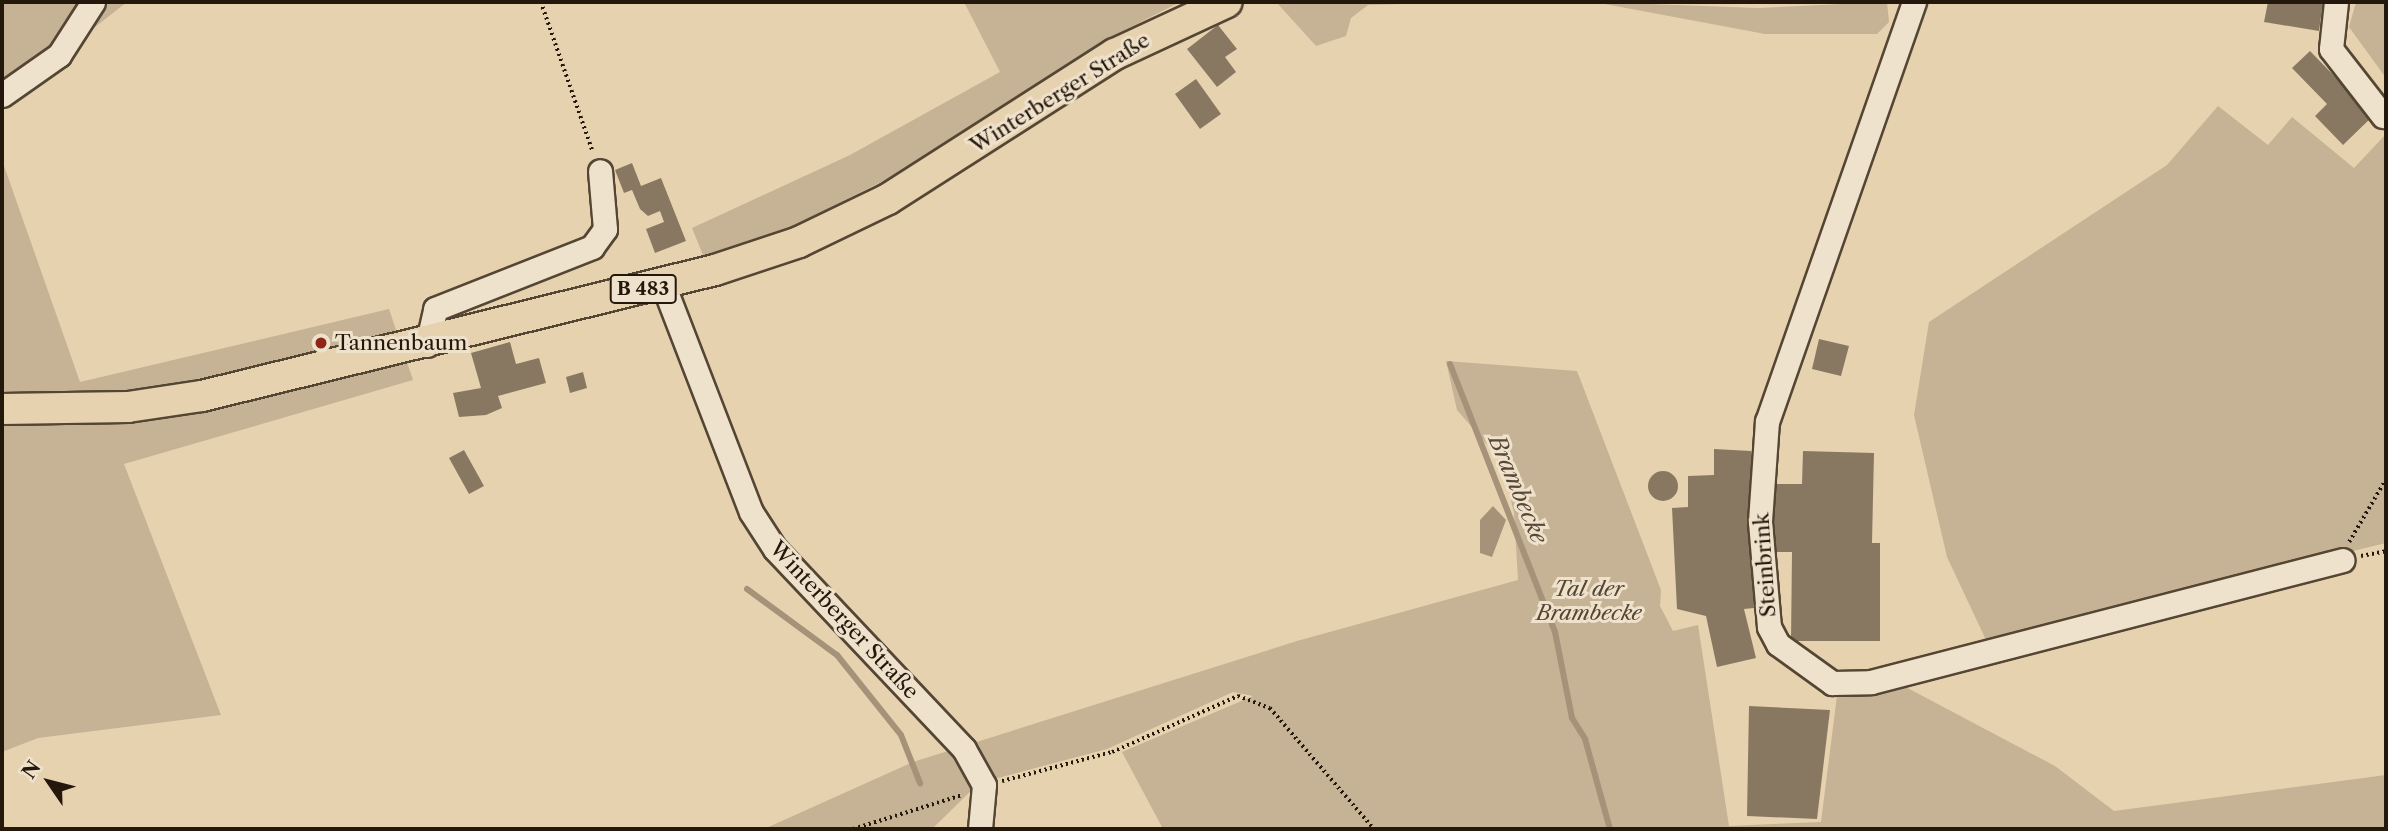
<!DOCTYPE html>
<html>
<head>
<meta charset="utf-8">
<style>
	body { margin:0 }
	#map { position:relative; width:2388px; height:831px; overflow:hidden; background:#e7d2b0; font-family:"Libre Caslon Text",serif }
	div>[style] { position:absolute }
	.green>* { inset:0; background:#c6b294 }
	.water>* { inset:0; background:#a59278 }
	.stream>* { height:6px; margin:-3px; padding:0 3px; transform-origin:3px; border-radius:3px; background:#a59278 }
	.building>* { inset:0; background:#897861 }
	.round { border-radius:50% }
	.path>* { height:3.5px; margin-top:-1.75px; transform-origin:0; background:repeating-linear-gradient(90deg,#24170b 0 2px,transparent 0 5.5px) }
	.roads { filter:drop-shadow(2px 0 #554634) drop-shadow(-2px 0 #554634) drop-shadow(0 2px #554634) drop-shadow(0 -2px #554634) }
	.minor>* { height:23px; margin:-11.5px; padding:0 11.5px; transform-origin:11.5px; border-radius:11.5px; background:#efe2cc }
	.major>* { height:30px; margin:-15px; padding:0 15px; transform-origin:15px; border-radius:15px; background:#e7d2b0 }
	.dots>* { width:19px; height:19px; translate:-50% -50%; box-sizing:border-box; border:4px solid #efe2cc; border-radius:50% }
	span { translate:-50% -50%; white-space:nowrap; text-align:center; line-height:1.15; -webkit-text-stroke:6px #efe2cc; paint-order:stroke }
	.shield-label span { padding:2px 5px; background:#efe2cc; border:2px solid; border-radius:5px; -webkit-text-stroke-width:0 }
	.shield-label { font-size:19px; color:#24170b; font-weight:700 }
	.street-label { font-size:21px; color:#24170b }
	.poi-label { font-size:21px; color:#24170b }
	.left { translate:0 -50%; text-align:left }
	.park-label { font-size:21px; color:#554634; font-style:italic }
	.water-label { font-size:23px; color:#584837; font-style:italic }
	.frame { position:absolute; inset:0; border:4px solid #24170b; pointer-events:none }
	.north { position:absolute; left:14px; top:747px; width:70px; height:70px; -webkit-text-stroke:5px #efe2cc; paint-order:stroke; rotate:305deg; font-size:19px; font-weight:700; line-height:28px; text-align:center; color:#24170b }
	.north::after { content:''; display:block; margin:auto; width:24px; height:32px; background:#24170b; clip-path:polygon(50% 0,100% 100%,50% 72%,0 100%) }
</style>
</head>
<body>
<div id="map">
	<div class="green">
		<div style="clip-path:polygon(2px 2px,127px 2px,2px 100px)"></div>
		<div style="clip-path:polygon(964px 2px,1180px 2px,1123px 31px,935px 155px,785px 230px,705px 260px,692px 228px,850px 155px,1000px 72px)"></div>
		<div style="clip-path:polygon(1467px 2px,1368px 5px,1351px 18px,1346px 36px,1316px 46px,1278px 4px)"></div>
		<div style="clip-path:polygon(1594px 2px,1758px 8px,1887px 2px,1889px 22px,1877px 34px,1765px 34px)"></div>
		<div style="clip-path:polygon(2356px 2px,2386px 2px,2386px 78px,2349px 27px)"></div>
		<div style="clip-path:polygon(2218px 106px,2268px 145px,2292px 117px,2354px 168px,2386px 134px,2386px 543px,1986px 640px,1947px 557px,1914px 415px,1929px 322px,2167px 165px)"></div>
		<div style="clip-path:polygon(2px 160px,80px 382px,389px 309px,413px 380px,124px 464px,221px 715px,38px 738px,2px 752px)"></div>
		<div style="clip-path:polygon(1446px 361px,1577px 371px,1661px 590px,1660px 606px,1673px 631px,1698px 625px,1729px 826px,1821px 822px,1838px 688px,1883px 675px,2055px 766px,2114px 811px,2386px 775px,2386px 829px,1163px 829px,1122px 752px,1253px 696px,1233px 692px,1107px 749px,979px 783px,932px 829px,764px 829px,913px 762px,1297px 641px,1518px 580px,1514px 513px,1502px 462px,1457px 410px)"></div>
	</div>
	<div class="water">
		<div style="clip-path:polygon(1493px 506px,1506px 520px,1492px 557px,1480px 553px,1480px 520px)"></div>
	</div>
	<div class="stream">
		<div style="left:1450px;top:364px;width:288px;rotate:68.6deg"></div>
		<div style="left:1555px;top:632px;width:88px;rotate:78.8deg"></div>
		<div style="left:1572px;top:718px;width:25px;rotate:58deg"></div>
		<div style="left:1585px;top:739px;width:93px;rotate:74.5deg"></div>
		<div style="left:747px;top:589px;width:112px;rotate:36.3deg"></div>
		<div style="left:837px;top:655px;width:102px;rotate:51.3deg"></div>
		<div style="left:901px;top:735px;width:52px;rotate:68.4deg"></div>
	</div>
	<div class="building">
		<div style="clip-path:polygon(2268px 2px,2323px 2px,2319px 31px,2264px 22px)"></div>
		<div style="clip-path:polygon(1218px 25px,1237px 49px,1225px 57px,1236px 72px,1217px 87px,1187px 49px)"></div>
		<div style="clip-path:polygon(2310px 51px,2373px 116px,2343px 145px,2315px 116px,2327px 104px,2292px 68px)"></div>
		<div style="clip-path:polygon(1196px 79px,1221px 114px,1200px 129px,1175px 94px)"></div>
		<div style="clip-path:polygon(632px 163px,641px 186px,661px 178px,686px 241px,655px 253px,646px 229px,664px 222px,660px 211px,648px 216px,640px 209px,632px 190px,624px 193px,615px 170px)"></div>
		<div style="clip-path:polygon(1819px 339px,1849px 346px,1841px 376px,1812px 369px)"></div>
		<div style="clip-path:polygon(510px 342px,516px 364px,539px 358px,546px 383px,498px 396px,502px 408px,486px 415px,459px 417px,453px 393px,481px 388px,471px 353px)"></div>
		<div style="clip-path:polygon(583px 372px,587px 388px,570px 393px,566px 377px)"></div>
		<div style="clip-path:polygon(1714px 449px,1751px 451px,1754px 608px,1744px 609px,1756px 658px,1717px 667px,1706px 616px,1677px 609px,1672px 508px,1688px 507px,1688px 476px,1714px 475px)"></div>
		<div style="clip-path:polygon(464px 450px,484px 486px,469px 494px,449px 458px)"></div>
		<div style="clip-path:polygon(1803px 451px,1874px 453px,1872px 543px,1880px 543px,1880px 641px,1791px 641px,1792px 552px,1773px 552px,1774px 484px,1802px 484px)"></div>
		<div class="round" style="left:1648px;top:471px;width:30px;height:30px"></div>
		<div style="clip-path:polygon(1749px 706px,1830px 710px,1817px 819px,1747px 816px)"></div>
	</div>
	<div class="path">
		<div style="left:541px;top:2px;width:159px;rotate:70.9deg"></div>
		<div style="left:2349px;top:542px;width:73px;rotate:-59.6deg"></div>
		<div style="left:2361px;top:556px;width:25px;rotate:-11deg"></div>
		<div style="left:1002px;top:781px;width:114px;rotate:-14.8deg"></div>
		<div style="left:1112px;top:752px;width:138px;rotate:-24deg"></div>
		<div style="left:1238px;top:696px;width:34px;rotate:21deg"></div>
		<div style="left:1270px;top:708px;width:160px;rotate:49.3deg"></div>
		<div style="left:853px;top:829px;width:114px;rotate:-17.3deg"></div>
	</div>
	<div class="roads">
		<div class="minor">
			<div style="left:1914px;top:2px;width:444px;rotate:109.3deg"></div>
			<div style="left:1767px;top:421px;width:101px;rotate:94deg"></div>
			<div style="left:1760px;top:522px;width:105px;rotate:85.1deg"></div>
			<div style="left:1769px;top:627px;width:19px;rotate:62deg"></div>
			<div style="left:1778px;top:644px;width:67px;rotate:35.8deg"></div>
			<div style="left:1832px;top:683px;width:39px;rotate:-1deg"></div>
			<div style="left:1871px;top:682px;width:487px;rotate:-14.5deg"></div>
			<div style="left:2336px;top:2px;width:47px;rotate:96.1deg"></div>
			<div style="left:2331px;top:49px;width:85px;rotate:52.2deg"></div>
			<div style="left:2px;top:95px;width:70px;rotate:-35.1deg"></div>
			<div style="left:59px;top:55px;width:63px;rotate:-57.3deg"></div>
			<div style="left:663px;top:284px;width:244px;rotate:68.9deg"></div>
			<div style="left:751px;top:512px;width:44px;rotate:57deg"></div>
			<div style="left:775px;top:549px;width:275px;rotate:46.6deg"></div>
			<div style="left:964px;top:749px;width:41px;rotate:60.9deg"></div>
			<div style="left:984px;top:785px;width:44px;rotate:95.2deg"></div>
			<div style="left:427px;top:345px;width:37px;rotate:-77deg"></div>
			<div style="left:435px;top:309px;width:169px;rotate:-21.5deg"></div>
			<div style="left:592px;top:247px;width:22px;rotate:-54deg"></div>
			<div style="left:605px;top:229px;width:58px;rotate:-94.9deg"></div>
		</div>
		<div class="major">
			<div style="left:2px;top:409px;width:126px;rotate:-0.9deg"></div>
			<div style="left:128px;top:407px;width:75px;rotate:-8.5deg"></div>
			<div style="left:202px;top:396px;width:528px;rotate:-13.8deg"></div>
			<div style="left:715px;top:270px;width:89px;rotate:-18.4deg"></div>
			<div style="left:799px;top:242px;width:99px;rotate:-25.8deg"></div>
			<div style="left:888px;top:199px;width:269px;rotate:-32.6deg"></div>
			<div style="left:1115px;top:54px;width:123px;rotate:-24.9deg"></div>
		</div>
	</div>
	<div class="dots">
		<div style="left:321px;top:343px;background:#8f2418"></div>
	</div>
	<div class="shield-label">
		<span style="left:643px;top:289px">B 483</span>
	</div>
	<div class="street-label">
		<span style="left:1060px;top:93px;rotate:-32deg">Winterberger Straße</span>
		<span style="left:1765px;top:565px;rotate:-94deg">Steinbrink</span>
		<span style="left:844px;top:620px;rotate:47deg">Winterberger Straße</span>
	</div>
	<div class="poi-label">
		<span class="left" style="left:335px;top:343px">Tannenbaum</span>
	</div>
	<div class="park-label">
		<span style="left:1589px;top:601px">Tal der<br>Brambecke</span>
	</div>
	<div class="water-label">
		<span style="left:1518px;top:489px;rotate:67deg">Brambecke</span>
	</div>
	<div class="frame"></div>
	<div class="north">N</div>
</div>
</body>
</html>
